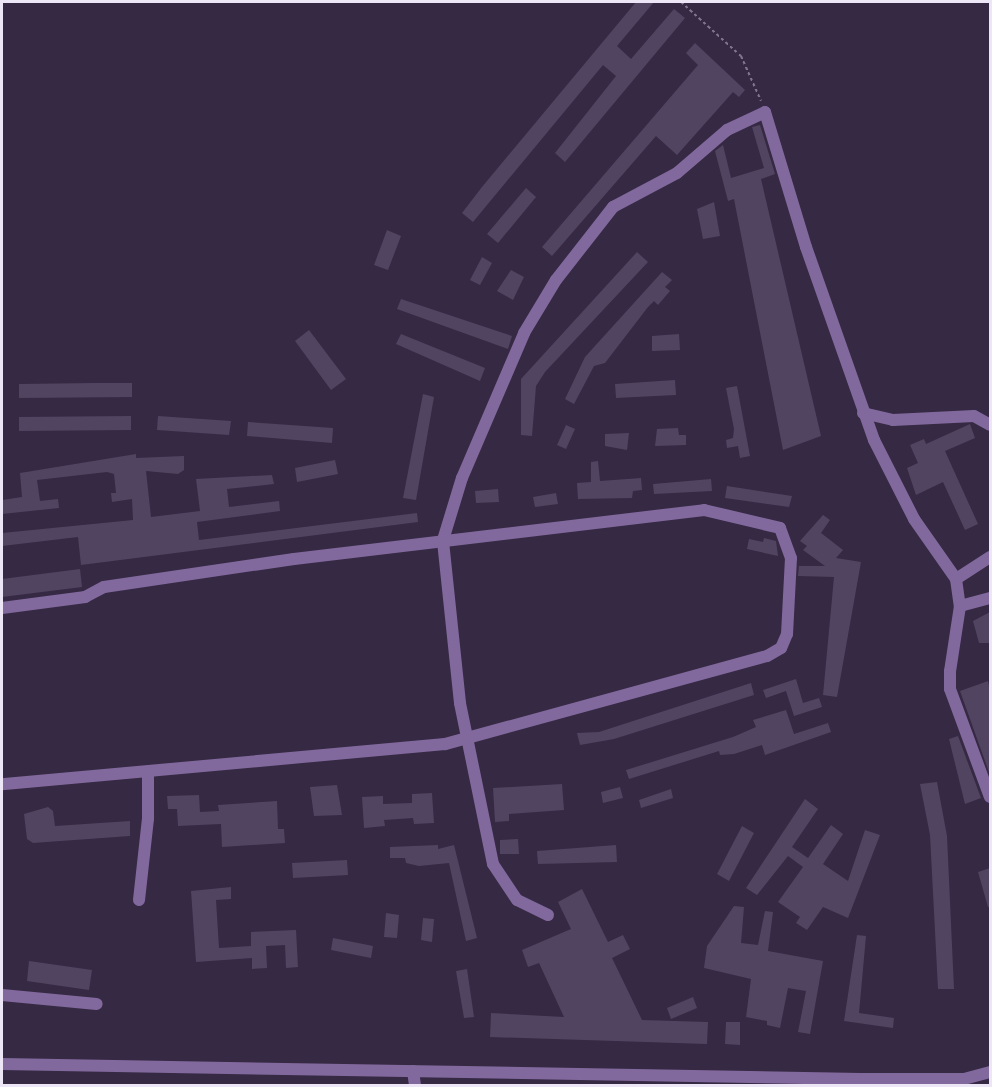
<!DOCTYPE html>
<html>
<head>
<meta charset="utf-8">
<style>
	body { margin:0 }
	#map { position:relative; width:992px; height:1087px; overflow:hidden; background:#362944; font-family:"Golos Text",sans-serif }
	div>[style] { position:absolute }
	.building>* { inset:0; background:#514460 }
	.path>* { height:2px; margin-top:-1px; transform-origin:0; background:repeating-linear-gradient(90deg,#7f758c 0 3px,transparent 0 6px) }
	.minor>* { height:12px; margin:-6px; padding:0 6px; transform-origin:6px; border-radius:6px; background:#82699d }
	span { translate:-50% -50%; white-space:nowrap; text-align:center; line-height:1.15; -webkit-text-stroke:4.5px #362944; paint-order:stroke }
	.frame { position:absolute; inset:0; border:3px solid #ede6f7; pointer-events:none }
</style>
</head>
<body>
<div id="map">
	<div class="building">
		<div style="clip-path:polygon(636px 2px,654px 2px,617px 46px,631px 59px,674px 9px,685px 18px,565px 162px,555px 153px,616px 76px,603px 65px,473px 222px,462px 213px,482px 187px)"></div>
		<div style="clip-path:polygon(695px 43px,745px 90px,739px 97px,733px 92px,677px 155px,656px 136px,552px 256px,542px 247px,698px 65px,686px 53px)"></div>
		<div style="clip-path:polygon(760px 125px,775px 174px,761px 179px,821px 436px,783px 450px,734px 199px,728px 201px,715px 151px,723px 145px,731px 178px,764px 168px,752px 127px)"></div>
		<div style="clip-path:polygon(526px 188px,536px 197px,498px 243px,487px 234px)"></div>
		<div style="clip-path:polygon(714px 202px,720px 236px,703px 239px,697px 209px)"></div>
		<div style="clip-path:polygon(387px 230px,401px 236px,388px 270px,374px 265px)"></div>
		<div style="clip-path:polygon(637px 252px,648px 262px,545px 372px,536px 386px,532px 436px,521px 435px,521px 379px)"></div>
		<div style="clip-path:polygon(482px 257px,492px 263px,480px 285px,470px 280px)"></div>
		<div style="clip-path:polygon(511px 270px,524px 277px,513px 300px,497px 291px)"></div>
		<div style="clip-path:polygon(662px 272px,672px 280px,665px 287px,670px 291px,658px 305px,654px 301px,648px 307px,605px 363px,594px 366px,574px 404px,565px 399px,585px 357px)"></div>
		<div style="clip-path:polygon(401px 299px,512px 336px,508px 349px,397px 309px)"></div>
		<div style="clip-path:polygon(309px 330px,346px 379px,331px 390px,295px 341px)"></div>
		<div style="clip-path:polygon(401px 334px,485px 368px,480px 381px,396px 344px)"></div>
		<div style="clip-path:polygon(679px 334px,680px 350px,652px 351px,652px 336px)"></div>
		<div style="clip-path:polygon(675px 380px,676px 395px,616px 398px,615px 384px)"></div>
		<div style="clip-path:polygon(95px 383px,132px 383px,132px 397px,19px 398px,19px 384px)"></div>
		<div style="clip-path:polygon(737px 386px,750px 456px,740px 458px,738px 446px,727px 448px,726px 440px,733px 438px,734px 429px,726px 388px)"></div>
		<div style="clip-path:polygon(423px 394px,434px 397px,416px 500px,403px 498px)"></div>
		<div style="clip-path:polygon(131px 416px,131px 430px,19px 431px,19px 417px)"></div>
		<div style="clip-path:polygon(158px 416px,231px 421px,229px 435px,157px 430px)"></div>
		<div style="clip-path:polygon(248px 422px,333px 428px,332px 443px,247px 436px)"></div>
		<div style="clip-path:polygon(970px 424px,975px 438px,945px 451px,978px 524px,965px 530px,943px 482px,916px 495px,907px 468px,918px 463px,910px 445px,924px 439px,926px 444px)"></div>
		<div style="clip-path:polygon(566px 425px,575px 429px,566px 449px,557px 445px)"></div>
		<div style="clip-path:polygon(678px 428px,679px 435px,686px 435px,686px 445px,655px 446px,657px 429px)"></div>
		<div style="clip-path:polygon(629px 433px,627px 450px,605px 446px,605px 434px)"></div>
		<div style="clip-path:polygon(136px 454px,136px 458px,184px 456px,184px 470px,178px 474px,146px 471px,151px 517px,200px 511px,196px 479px,272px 475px,274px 484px,227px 489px,229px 507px,279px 501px,280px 511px,197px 522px,199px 540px,417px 513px,418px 522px,81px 565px,78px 537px,2px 546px,2px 533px,133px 520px,132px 499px,112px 502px,111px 493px,116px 493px,114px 474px,107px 472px,37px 480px,40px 501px,58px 499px,59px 508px,2px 514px,2px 500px,22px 497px,20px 473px)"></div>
		<div style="clip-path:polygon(335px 460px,338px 474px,297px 482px,295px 468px)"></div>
		<div style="clip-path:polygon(598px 461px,600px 481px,641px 478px,642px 490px,633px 491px,632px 498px,578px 499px,577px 483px,591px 482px,591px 462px)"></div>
		<div style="clip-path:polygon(711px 479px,712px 491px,654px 494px,653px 484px)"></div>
		<div style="clip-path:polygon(727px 486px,792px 496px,789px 507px,725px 498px)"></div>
		<div style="clip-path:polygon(498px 489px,499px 502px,476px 503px,475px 491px)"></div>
		<div style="clip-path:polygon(556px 493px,558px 504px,535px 507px,533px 497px)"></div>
		<div style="clip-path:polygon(823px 515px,830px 520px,821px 533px,843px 550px,836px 558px,861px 562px,837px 697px,823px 695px,834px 577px,798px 576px,799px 566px,825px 566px,803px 550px,807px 546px,800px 541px)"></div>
		<div style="clip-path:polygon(764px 538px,776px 541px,778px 556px,747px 549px,749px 539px,763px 542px)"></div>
		<div style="clip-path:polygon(80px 569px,82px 587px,2px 597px,2px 579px)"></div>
		<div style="clip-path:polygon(990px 612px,990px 643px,979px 643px,973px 621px)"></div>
		<div style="clip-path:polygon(796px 679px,803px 703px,819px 698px,822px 707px,794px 716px,786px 691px,766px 698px,763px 690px)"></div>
		<div style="clip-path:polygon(988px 681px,990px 690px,990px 775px,960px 691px)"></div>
		<div style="clip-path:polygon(751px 683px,754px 695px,614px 739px,580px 745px,577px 733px,599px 732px)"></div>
		<div style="clip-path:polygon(786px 710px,794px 734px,828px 723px,831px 732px,765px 755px,762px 745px,734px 754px,720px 755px,719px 751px,629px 779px,626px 770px,733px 737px,756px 727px,753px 720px)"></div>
		<div style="clip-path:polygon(958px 736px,981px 798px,965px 804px,949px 739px)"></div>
		<div style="clip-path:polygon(937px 782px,947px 836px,954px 989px,938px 989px,930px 835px,920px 784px)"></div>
		<div style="clip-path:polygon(562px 784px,564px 810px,509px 814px,509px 821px,495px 822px,493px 788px)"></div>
		<div style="clip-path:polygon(337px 785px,342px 815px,314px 816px,310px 787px)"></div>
		<div style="clip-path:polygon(620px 787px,623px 798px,603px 803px,601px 792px)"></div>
		<div style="clip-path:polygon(671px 789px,673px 798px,641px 808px,639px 800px)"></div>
		<div style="clip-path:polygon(432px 793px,434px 823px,414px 824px,413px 818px,384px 820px,385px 826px,364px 828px,362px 797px,383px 796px,383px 804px,412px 803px,412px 794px)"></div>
		<div style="clip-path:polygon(199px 795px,200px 812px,219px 811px,218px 805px,277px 801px,278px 829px,284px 829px,285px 843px,222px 847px,221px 824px,178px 826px,177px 809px,168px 809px,167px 796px)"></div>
		<div style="clip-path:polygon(805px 799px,818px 809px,792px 847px,808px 858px,831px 825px,843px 834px,823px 864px,848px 881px,865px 830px,880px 835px,848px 918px,823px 907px,807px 930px,796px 923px,800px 917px,778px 902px,803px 867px,788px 856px,757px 895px,746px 888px)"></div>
		<div style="clip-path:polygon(48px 807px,53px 811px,55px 826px,130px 821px,130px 836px,33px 843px,27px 839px,24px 814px)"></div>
		<div style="clip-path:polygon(742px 826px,754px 833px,729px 881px,717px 874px)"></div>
		<div style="clip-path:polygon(518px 839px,519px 854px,500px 854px,500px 840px)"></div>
		<div style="clip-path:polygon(438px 845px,438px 849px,454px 845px,477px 938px,466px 941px,449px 863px,419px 866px,406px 863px,405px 858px,390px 858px,390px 847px)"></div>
		<div style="clip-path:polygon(616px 845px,617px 862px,538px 864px,537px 851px)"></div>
		<div style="clip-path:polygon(347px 860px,348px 875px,293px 878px,292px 863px)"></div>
		<div style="clip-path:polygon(990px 868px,990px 907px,988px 907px,978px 872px)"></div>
		<div style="clip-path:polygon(231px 887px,231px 899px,216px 900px,219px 948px,251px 946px,251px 932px,296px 930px,298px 967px,286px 968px,285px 945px,266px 946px,267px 968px,252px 969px,252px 958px,196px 962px,191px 891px)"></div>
		<div style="clip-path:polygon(582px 889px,608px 942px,623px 935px,630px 949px,612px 958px,642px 1020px,708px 1022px,707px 1044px,490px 1037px,491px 1013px,564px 1017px,539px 963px,528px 967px,522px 950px,571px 929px,558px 902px)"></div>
		<div style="clip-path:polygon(734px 906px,744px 907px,741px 943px,758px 945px,765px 911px,773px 912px,768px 951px,823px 961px,810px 1034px,798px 1032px,806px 991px,788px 988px,780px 1028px,767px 1025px,767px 1021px,746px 1017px,751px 979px,704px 968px,707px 946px)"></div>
		<div style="clip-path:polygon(386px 913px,399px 915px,397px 938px,384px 937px)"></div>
		<div style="clip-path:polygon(423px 918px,434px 919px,432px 942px,421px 940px)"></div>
		<div style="clip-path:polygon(857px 935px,866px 936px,859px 1013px,894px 1018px,893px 1028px,844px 1021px)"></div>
		<div style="clip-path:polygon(333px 938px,373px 946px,371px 958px,331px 950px)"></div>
		<div style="clip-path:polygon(29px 961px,92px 970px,89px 990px,27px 981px)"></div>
		<div style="clip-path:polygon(467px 969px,474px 1017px,464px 1018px,456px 971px)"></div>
		<div style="clip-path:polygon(693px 997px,697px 1008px,671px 1019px,667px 1008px)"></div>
		<div style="clip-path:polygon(726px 1022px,740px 1022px,740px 1045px,725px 1044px)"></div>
	</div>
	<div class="path">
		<div style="left:681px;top:2px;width:81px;rotate:42deg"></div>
		<div style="left:741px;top:56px;width:49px;rotate:66deg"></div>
	</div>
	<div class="minor">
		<div style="left:863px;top:413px;width:31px;rotate:13deg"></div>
		<div style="left:893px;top:420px;width:81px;rotate:-2.8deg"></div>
		<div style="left:974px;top:416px;width:18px;rotate:29deg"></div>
		<div style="left:990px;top:557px;width:40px;rotate:147.1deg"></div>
		<div style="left:956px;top:579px;width:27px;rotate:82deg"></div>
		<div style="left:960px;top:606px;width:66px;rotate:98.7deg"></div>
		<div style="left:950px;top:671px;width:18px;rotate:90deg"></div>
		<div style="left:950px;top:689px;width:115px;rotate:69.7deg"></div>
		<div style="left:960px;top:606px;width:31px;rotate:-15deg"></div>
		<div style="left:2px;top:608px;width:84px;rotate:-7.5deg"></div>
		<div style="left:85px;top:597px;width:21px;rotate:-28deg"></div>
		<div style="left:104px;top:587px;width:192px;rotate:-8.4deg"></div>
		<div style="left:294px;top:559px;width:413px;rotate:-6.8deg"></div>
		<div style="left:704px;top:510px;width:78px;rotate:13.3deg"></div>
		<div style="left:780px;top:528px;width:32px;rotate:70deg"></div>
		<div style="left:791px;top:558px;width:76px;rotate:93deg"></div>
		<div style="left:787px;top:634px;width:15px;rotate:113deg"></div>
		<div style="left:781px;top:648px;width:16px;rotate:150deg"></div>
		<div style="left:767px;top:656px;width:334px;rotate:164.7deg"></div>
		<div style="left:445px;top:744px;width:445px;rotate:174.8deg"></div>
		<div style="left:139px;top:900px;width:81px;rotate:-83.7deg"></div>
		<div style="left:148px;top:819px;width:46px;rotate:-90deg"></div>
		<div style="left:548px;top:915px;width:34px;rotate:-154deg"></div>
		<div style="left:517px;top:900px;width:43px;rotate:-123.7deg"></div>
		<div style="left:493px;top:864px;width:164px;rotate:-101.6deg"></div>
		<div style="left:460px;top:703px;width:164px;rotate:-96deg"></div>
		<div style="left:443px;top:540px;width:65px;rotate:-73deg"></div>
		<div style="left:462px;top:478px;width:158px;rotate:-66.8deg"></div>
		<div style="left:524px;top:333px;width:62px;rotate:-58.9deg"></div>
		<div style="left:556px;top:280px;width:93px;rotate:-52deg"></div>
		<div style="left:613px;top:207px;width:72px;rotate:-28deg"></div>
		<div style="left:677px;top:173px;width:66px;rotate:-40.7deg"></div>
		<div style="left:727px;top:130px;width:42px;rotate:-25.3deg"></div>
		<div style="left:765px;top:112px;width:141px;rotate:73.1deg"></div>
		<div style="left:806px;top:247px;width:205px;rotate:70.6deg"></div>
		<div style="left:874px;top:440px;width:89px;rotate:63.1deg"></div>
		<div style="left:914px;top:519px;width:73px;rotate:55deg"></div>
		<div style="left:2px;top:995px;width:95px;rotate:5.4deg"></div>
		<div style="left:2px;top:1064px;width:859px;rotate:1deg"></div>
		<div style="left:861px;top:1079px;width:103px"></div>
		<div style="left:964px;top:1079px;width:27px;rotate:-15deg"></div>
		<div style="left:413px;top:1071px;width:15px;rotate:82deg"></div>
	</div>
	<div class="frame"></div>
</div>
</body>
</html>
